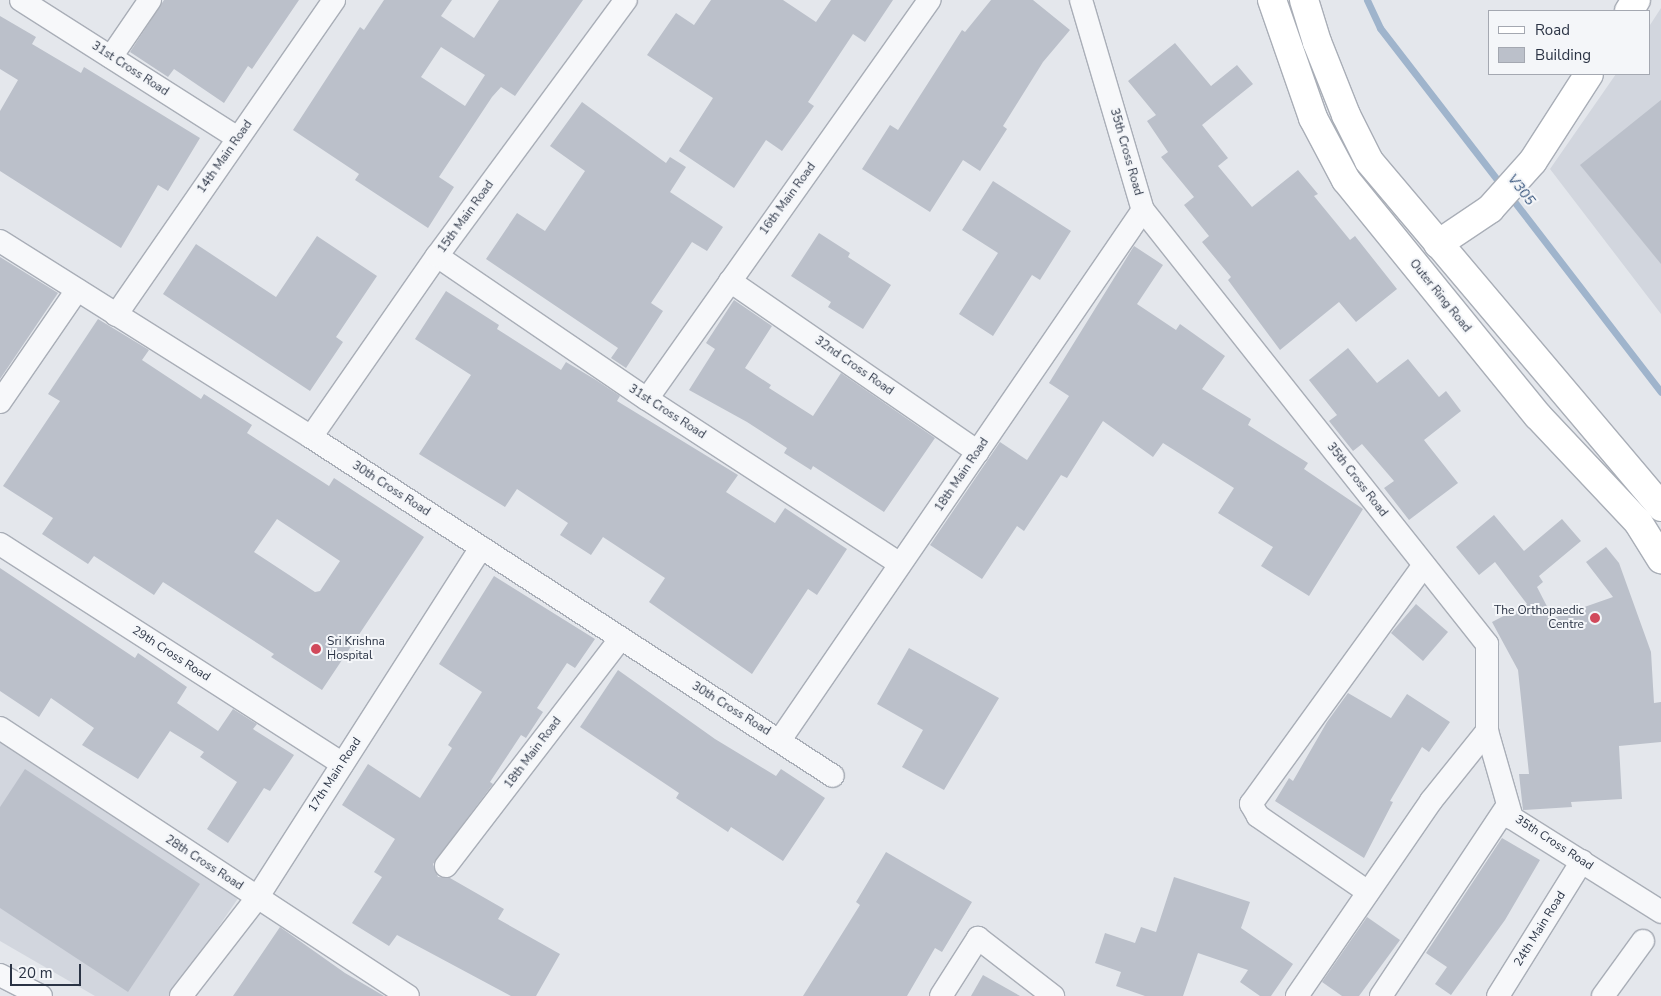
<!DOCTYPE html>
<html>
<head>
<meta charset="utf-8">
<style>
	body { margin:0 }
	#map { position:relative; width:1661px; height:996px; overflow:hidden; background:#e4e7ec; font-family:"Nunito Sans",sans-serif }
	div>[style] { position:absolute }
	.built>* { inset:0; background:#d2d6de }
	.stream>* { height:7px; margin:-3.5px; padding:0 3.5px; transform-origin:3.5px; border-radius:3.5px; background:#9fb4cc }
	.building>* { inset:0; background:#bbc0ca }
	.roads { filter:drop-shadow(1px 0 #a9aeb7) drop-shadow(-1px 0 #a9aeb7) drop-shadow(0 1px #a9aeb7) drop-shadow(0 -1px #a9aeb7) }
	.street>* { height:22px; margin:-11px; padding:0 11px; transform-origin:11px; border-radius:11px; background:#f7f8fa }
	.secondary>* { height:28px; margin:-14px; padding:0 14px; transform-origin:14px; border-radius:14px; background:#fff }
	.highway>* { height:28px; margin:-14px; padding:0 14px; transform-origin:14px; border-radius:14px; background:#fff }
	.dots>* { width:14px; height:14px; translate:-50% -50%; box-sizing:border-box; border:2px solid #f4f6f9; border-radius:50% }
	span { translate:-50% -50%; white-space:nowrap; text-align:center; line-height:1.15; -webkit-text-stroke:4px #f4f6f9; paint-order:stroke }
	.street-label { font-size:12px; color:#2b3445 }
	.poi-label { font-size:12px; color:#2b3445 }
	.right { translate:-100% -50%; text-align:right }
	.left { translate:0 -50%; text-align:left }
	.water-label { font-size:14px; color:#34527a; font-style:italic }
	.legend { position:absolute; left:1488px; top:10px; width:162px; height:65px; box-sizing:border-box; background:#f4f6f9; border:1px solid #a4a8b1; margin:0; padding:6px 9px; list-style:none; font-size:15px; color:#2b3445 }
	.legend li { display:flex; align-items:center; gap:10px; height:25px }
	.legend b { width:25px; border:1px solid #a4a8b1 }
	.scale { position:absolute; left:10px; top:964px; width:71px; height:22px; box-sizing:border-box; border:2px solid #2b3445; border-top:0; padding-left:6px; font-size:15px; line-height:18px; white-space:nowrap; color:#2b3445; -webkit-text-stroke:4px #f4f6f9; paint-order:stroke }
</style>
</head>
<body>
<div id="map">
	<div class="built">
		<div style="clip-path:polygon(1661px 8px,1661px 314px,1550px 169px,1616px 74px,1650px 74px,1650px 25px)"></div>
		<div style="clip-path:polygon(0 740px,239px 897px,171px 996px,95px 996px,0 941px)"></div>
	</div>
	<div class="stream">
		<div style="left:1367px;top:0;width:31px;rotate:65deg"></div>
		<div style="left:1380px;top:28px;width:201px;rotate:52.3deg"></div>
		<div style="left:1510px;top:196px;width:247px;rotate:52.4deg"></div>
	</div>
	<div class="building">
		<div style="clip-path:polygon(164px 0,299px 0,252px 69px,248px 66px,224px 103px,174px 69px,168px 77px,130px 52px)"></div>
		<div style="clip-path:polygon(evenodd,384px 0,452px 0,441px 16px,474px 38px,499px 0,583px 0,515px 96px,501px 87px,492px 97px,439px 177px,454px 187px,428px 228px,355px 180px,359px 174px,293px 130px,360px 27px,364px 30px,384px 0,441px 47px,485px 75px,465px 106px,421px 77px,441px 47px)"></div>
		<div style="clip-path:polygon(711px 0,783px 0,816px 22px,831px 0,893px 0,865px 42px,853px 34px,808px 102px,814px 106px,782px 151px,766px 140px,734px 188px,679px 151px,713px 98px,647px 55px,676px 13px,694px 25px)"></div>
		<div style="clip-path:polygon(991px 0,1033px 0,1070px 30px,1043px 62px,1003px 126px,1007px 129px,980px 171px,963px 160px,930px 212px,862px 169px,890px 125px,898px 130px,962px 30px,965px 32px)"></div>
		<div style="clip-path:polygon(0 16px,36px 37px,32px 44px,81px 73px,84px 67px,200px 138px,168px 191px,158px 185px,121px 248px,0 171px,0 111px,18px 80px,0 69px)"></div>
		<div style="clip-path:polygon(1175px 43px,1211px 86px,1237px 65px,1253px 84px,1202px 125px,1228px 158px,1218px 166px,1252px 207px,1298px 170px,1318px 194px,1314px 196px,1350px 240px,1355px 236px,1397px 289px,1356px 322px,1339px 302px,1280px 350px,1228px 280px,1231px 277px,1202px 242px,1209px 236px,1184px 205px,1194px 197px,1161px 157px,1168px 152px,1147px 121px,1156px 115px,1128px 81px)"></div>
		<div style="clip-path:polygon(1661px 100px,1661px 264px,1580px 165px)"></div>
		<div style="clip-path:polygon(582px 102px,666px 163px,670px 157px,686px 167px,670px 192px,723px 227px,707px 251px,692px 242px,651px 303px,663px 311px,626px 368px,611px 358px,618px 348px,486px 259px,517px 213px,545px 231px,585px 171px,550px 146px)"></div>
		<div style="clip-path:polygon(993px 181px,1071px 231px,1040px 280px,1032px 275px,993px 336px,959px 314px,998px 253px,962px 230px)"></div>
		<div style="clip-path:polygon(819px 233px,850px 253px,848px 257px,891px 285px,863px 329px,828px 307px,831px 302px,791px 276px)"></div>
		<div style="clip-path:polygon(317px 236px,377px 276px,336px 337px,343px 342px,310px 391px,163px 294px,196px 244px,276px 297px)"></div>
		<div style="clip-path:polygon(1134px 246px,1163px 265px,1137px 304px,1176px 330px,1180px 324px,1225px 356px,1202px 389px,1251px 419px,1248px 425px,1308px 463px,1304px 469px,1363px 509px,1309px 596px,1261px 566px,1273px 547px,1218px 513px,1234px 488px,1163px 443px,1153px 457px,1103px 421px,1067px 478px,1061px 475px,1024px 531px,1017px 526px,982px 579px,930px 545px,1000px 442px,1027px 460px,1069px 396px,1049px 383px)"></div>
		<div style="clip-path:polygon(0 257px,58px 293px,0 379px)"></div>
		<div style="clip-path:polygon(446px 291px,499px 325px,497px 329px,561px 370px,566px 362px,596px 380px,620px 396px,617px 401px,738px 475px,726px 492px,775px 523px,785px 508px,847px 549px,817px 595px,808px 589px,752px 674px,649px 602px,665px 578px,603px 537px,591px 555px,560px 535px,568px 523px,517px 489px,505px 507px,419px 454px,471px 375px,415px 339px)"></div>
		<div style="clip-path:polygon(734px 300px,772px 326px,745px 368px,771px 385px,769px 388px,813px 416px,841px 373px,935px 438px,884px 512px,813px 466px,811px 470px,784px 453px,787px 448px,747px 422px,689px 390px,715px 349px,706px 343px)"></div>
		<div style="clip-path:polygon(evenodd,98px 319px,149px 350px,142px 360px,201px 399px,204px 394px,252px 425px,247px 433px,329px 486px,334px 478px,424px 537px,322px 690px,271px 657px,274px 654px,163px 582px,154px 595px,94px 556px,88px 564px,42px 534px,53px 518px,3px 486px,60px 401px,48px 394px,98px 319px,277px 519px,340px 561px,320px 591px,315px 592px,254px 552px,277px 519px)"></div>
		<div style="clip-path:polygon(1348px 348px,1377px 383px,1408px 359px,1439px 397px,1446px 391px,1461px 411px,1424px 440px,1458px 483px,1409px 520px,1384px 488px,1394px 481px,1362px 444px,1353px 451px,1329px 421px,1337px 415px,1309px 380px)"></div>
		<div style="clip-path:polygon(1494px 515px,1524px 551px,1562px 519px,1581px 541px,1539px 576px,1543px 582px,1537px 587px,1553px 618px,1613px 597px,1586px 562px,1606px 547px,1619px 563px,1651px 652px,1654px 703px,1661px 702px,1661px 742px,1619px 746px,1622px 799px,1571px 802px,1572px 807px,1523px 810px,1519px 774px,1529px 774px,1518px 670px,1492px 622px,1527px 604px,1495px 562px,1479px 575px,1456px 547px)"></div>
		<div style="clip-path:polygon(0 568px,135px 658px,138px 653px,187px 687px,177px 703px,218px 731px,233px 709px,257px 724px,253px 729px,294px 755px,270px 791px,264px 788px,228px 843px,207px 829px,237px 782px,200px 757px,204px 752px,170px 731px,138px 779px,82px 745px,94px 728px,51px 698px,39px 717px,0 691px)"></div>
		<div style="clip-path:polygon(494px 576px,595px 639px,575px 668px,567px 663px,537px 708px,543px 712px,526px 738px,521px 735px,490px 782px,493px 784px,433px 864px,438px 877px,450px 878px,504px 909px,498px 919px,560px 954px,536px 996px,511px 996px,397px 935px,389px 946px,352px 923px,382px 877px,374px 872px,395px 839px,342px 805px,368px 764px,420px 798px,452px 748px,448px 745px,482px 692px,439px 664px)"></div>
		<div style="clip-path:polygon(1416px 604px,1448px 632px,1423px 661px,1391px 633px)"></div>
		<div style="clip-path:polygon(909px 648px,999px 698px,944px 790px,902px 767px,923px 730px,877px 704px)"></div>
		<div style="clip-path:polygon(618px 670px,715px 739px,776px 776px,781px 769px,825px 798px,783px 861px,731px 827px,728px 832px,676px 798px,679px 793px,580px 727px)"></div>
		<div style="clip-path:polygon(1348px 693px,1391px 718px,1407px 694px,1450px 722px,1429px 752px,1422px 747px,1390px 801px,1393px 802px,1364px 858px,1275px 801px,1289px 778px,1293px 781px,1327px 722px)"></div>
		<div style="clip-path:polygon(25px 769px,200px 884px,128px 992px,0 908px,0 807px)"></div>
		<div style="clip-path:polygon(1502px 838px,1540px 860px,1505px 920px,1451px 995px,1435px 984px,1447px 967px,1426px 953px)"></div>
		<div style="clip-path:polygon(886px 852px,972px 902px,942px 952px,935px 948px,907px 996px,803px 996px,860px 905px,856px 902px)"></div>
		<div style="clip-path:polygon(1174px 877px,1250px 902px,1241px 928px,1293px 964px,1271px 996px,1260px 996px,1240px 982px,1248px 970px,1198px 953px,1183px 996px,1145px 996px,1116px 986px,1121px 972px,1095px 963px,1105px 933px,1135px 943px,1141px 927px,1156px 932px)"></div>
		<div style="clip-path:polygon(1367px 917px,1400px 940px,1359px 996px,1342px 996px,1322px 982px)"></div>
		<div style="clip-path:polygon(280px 927px,345px 973px,384px 996px,233px 996px)"></div>
		<div style="clip-path:polygon(983px 975px,1020px 996px,971px 996px)"></div>
	</div>
	<div class="roads">
		<div class="street">
			<div style="left:21px;top:0;width:257px;rotate:32.5deg"></div>
			<div style="left:1081px;top:0;width:219px;rotate:73.6deg"></div>
			<div style="left:1143px;top:210px;width:554px;rotate:51.6deg"></div>
			<div style="left:1487px;top:644px;width:87px;rotate:90deg"></div>
			<div style="left:1487px;top:731px;width:91px;rotate:74deg"></div>
			<div style="left:1512px;top:818px;width:176px;rotate:32.2deg"></div>
			<div style="left:111px;top:57px;width:69px;rotate:-55.6deg"></div>
			<div style="left:0;top:241px;width:368px;rotate:32.2deg"></div>
			<div style="left:311px;top:437px;width:622px;rotate:33deg"></div>
			<div style="left:437px;top:256px;width:254px;rotate:34.3deg"></div>
			<div style="left:647px;top:399px;width:302px;rotate:33.1deg"></div>
			<div style="left:730px;top:281px;width:301px;rotate:34.6deg"></div>
			<div style="left:116px;top:315px;width:383px;rotate:-55.3deg"></div>
			<div style="left:647px;top:399px;width:489px;rotate:-54.7deg"></div>
			<div style="left:0;top:402px;width:136px;rotate:-55.5deg"></div>
			<div style="left:311px;top:437px;width:221px;rotate:-55.2deg"></div>
			<div style="left:437px;top:256px;width:318px;rotate:-53.6deg"></div>
			<div style="left:0;top:544px;width:407px;rotate:32.7deg"></div>
			<div style="left:0;top:728px;width:488px;rotate:33.3deg"></div>
			<div style="left:780px;top:740px;width:642px;rotate:-55.59deg"></div>
			<div style="left:446px;top:866px;width:286px;rotate:-52.5deg"></div>
			<div style="left:1368px;top:892px;width:134px;rotate:-145.4deg"></div>
			<div style="left:1258px;top:816px;width:14px;rotate:-120deg"></div>
			<div style="left:1251px;top:804px;width:295px;rotate:-54.1deg"></div>
			<div style="left:0;top:975px;width:46px;rotate:27.1deg"></div>
			<div style="left:181px;top:996px;width:124px;rotate:-52.2deg"></div>
			<div style="left:257px;top:898px;width:416px;rotate:-57.4deg"></div>
			<div style="left:941px;top:996px;width:69px;rotate:-57.5deg"></div>
			<div style="left:978px;top:938px;width:95px;rotate:37.7deg"></div>
			<div style="left:1297px;top:996px;width:237px;rotate:-55.5deg"></div>
			<div style="left:1431px;top:801px;width:90px;rotate:-51.3deg"></div>
			<div style="left:1381px;top:996px;width:229px;rotate:-56.4deg"></div>
			<div style="left:1498px;top:996px;width:159px;rotate:-58.1deg"></div>
			<div style="left:1603px;top:996px;width:68px;rotate:-54deg"></div>
		</div>
		<div class="secondary">
			<div style="left:1629px;top:11px;width:13px;rotate:-58deg"></div>
			<div style="left:1438px;top:244px;width:63px;rotate:-33.9deg"></div>
			<div style="left:1490px;top:209px;width:64px;rotate:-48.1deg"></div>
			<div style="left:1533px;top:161px;width:103px;rotate:-57.2deg"></div>
		</div>
		<div class="highway">
			<div style="left:1272px;top:0;width:125px;rotate:70.8deg"></div>
			<div style="left:1313px;top:118px;width:70px;rotate:62deg"></div>
			<div style="left:1346px;top:180px;width:304px;rotate:50.9deg"></div>
			<div style="left:1538px;top:416px;width:146px;rotate:46.7deg"></div>
			<div style="left:1638px;top:522px;width:44px;rotate:58.1deg"></div>
			<div style="left:1304px;top:0;width:44px;rotate:72.8deg"></div>
			<div style="left:1317px;top:42px;width:79px;rotate:68.3deg"></div>
			<div style="left:1346px;top:115px;width:51px;rotate:63.4deg"></div>
			<div style="left:1369px;top:161px;width:453px;rotate:49.8deg"></div>
		</div>
	</div>
	<div class="dots">
		<div style="left:1595px;top:618px;background:#d1495b"></div>
		<div style="left:316px;top:649px;background:#d1495b"></div>
	</div>
	<div class="street-label">
		<span style="left:130px;top:69px;rotate:33deg">31st Cross Road</span>
		<span style="left:1126px;top:152px;rotate:74deg">35th Cross Road</span>
		<span style="left:225px;top:157px;rotate:-55deg">14th Main Road</span>
		<span style="left:788px;top:199px;rotate:-54deg">16th Main Road</span>
		<span style="left:466px;top:217px;rotate:-54deg">15th Main Road</span>
		<span style="left:1440px;top:296px;rotate:51deg">Outer Ring Road</span>
		<span style="left:854px;top:366px;rotate:35deg">32nd Cross Road</span>
		<span style="left:667px;top:412px;rotate:33deg">31st Cross Road</span>
		<span style="left:962px;top:475px;rotate:-56deg">18th Main Road</span>
		<span style="left:1357px;top:480px;rotate:52deg">35th Cross Road</span>
		<span style="left:391px;top:489px;rotate:33deg">30th Cross Road</span>
		<span style="left:171px;top:654px;rotate:33deg">29th Cross Road</span>
		<span style="left:731px;top:709px;rotate:32deg">30th Cross Road</span>
		<span style="left:533px;top:753px;rotate:-53deg">18th Main Road</span>
		<span style="left:335px;top:775px;rotate:-57deg">17th Main Road</span>
		<span style="left:1554px;top:843px;rotate:33deg">35th Cross Road</span>
		<span style="left:204px;top:863px;rotate:33deg">28th Cross Road</span>
		<span style="left:1540px;top:929px;rotate:-58deg">24th Main Road</span>
	</div>
	<div class="poi-label">
		<span class="right" style="left:1584px;top:618px">The Orthopaedic<br>Centre</span>
		<span class="left" style="left:327px;top:649px">Sri Krishna<br>Hospital</span>
	</div>
	<div class="water-label">
		<span style="left:1521px;top:190px;rotate:52deg">V305</span>
	</div>
	<ul class="legend">
	<li><b style="height:6px;background:#fff"></b>Road</li>
	<li><b style="height:14px;background:#bbc0ca"></b>Building</li>
	</ul>
	<div class="scale">20 m</div>
</div>
</body>
</html>
